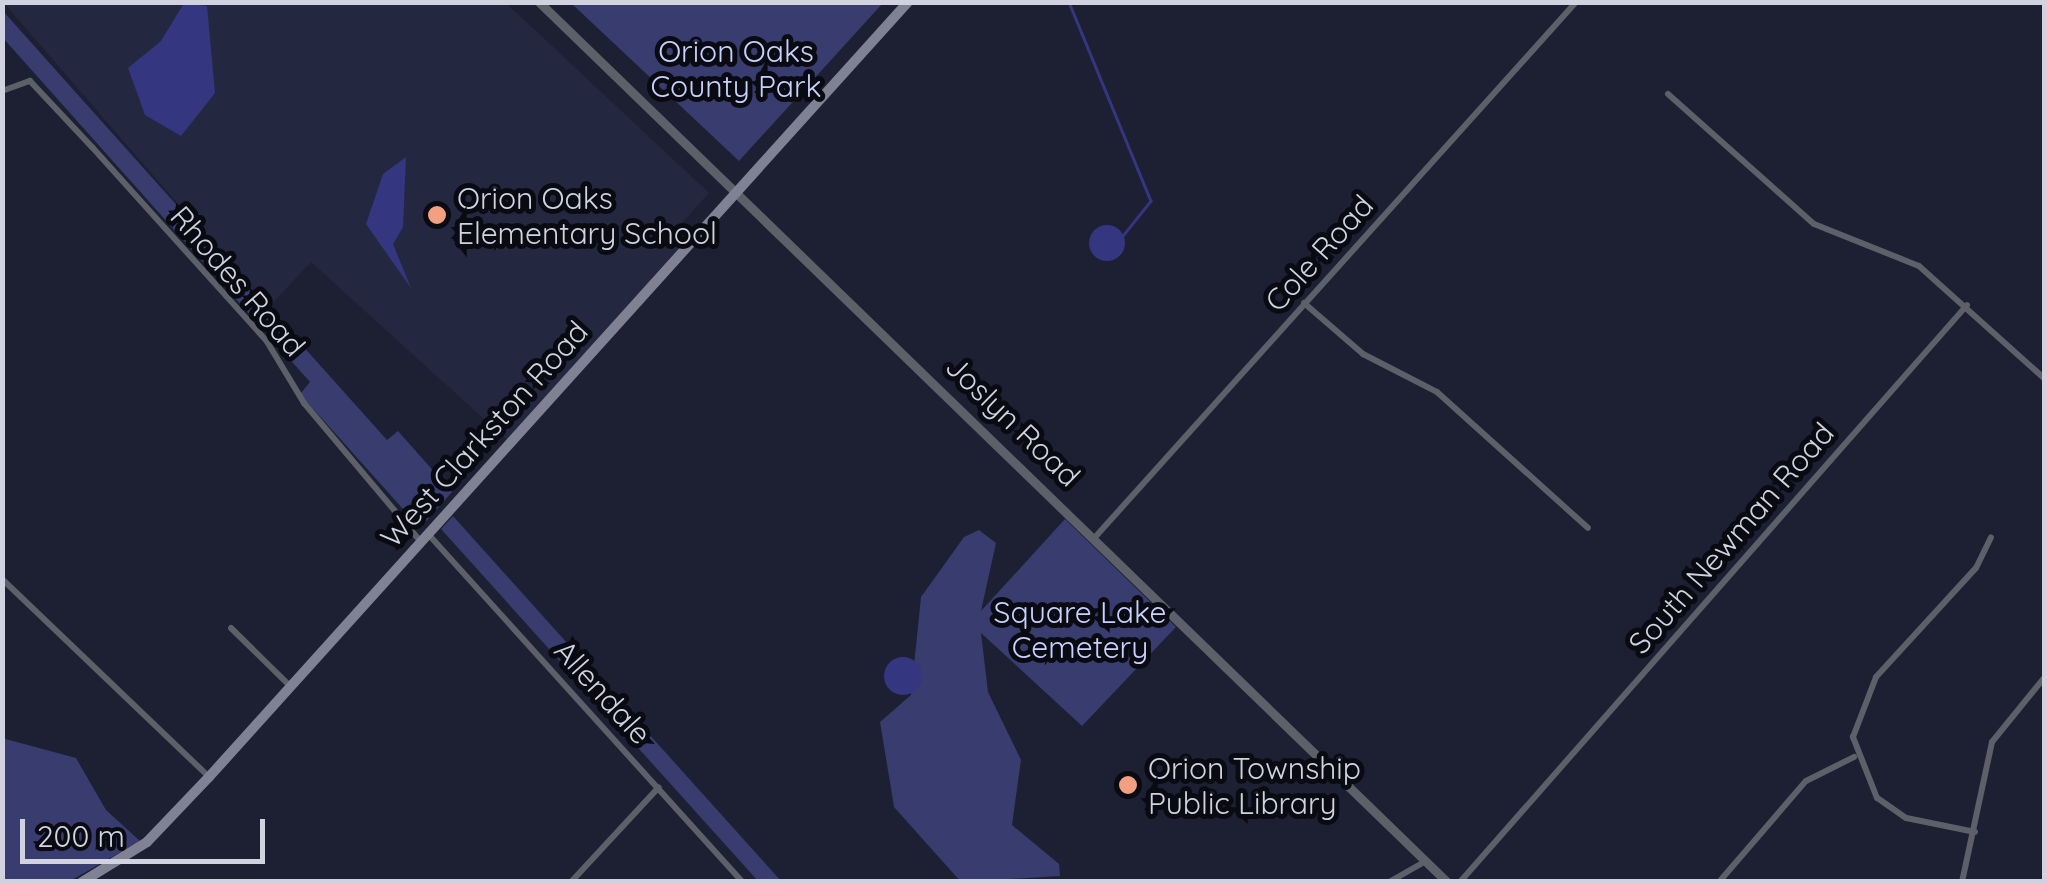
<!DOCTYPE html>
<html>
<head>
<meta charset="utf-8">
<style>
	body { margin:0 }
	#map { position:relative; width:2047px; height:884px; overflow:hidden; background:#1d1f32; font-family:Quicksand,sans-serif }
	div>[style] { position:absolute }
	.built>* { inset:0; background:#242740 }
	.green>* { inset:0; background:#383c6f }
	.water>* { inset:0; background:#353680 }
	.round { border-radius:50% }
	.stream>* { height:2.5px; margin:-1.25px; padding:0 1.25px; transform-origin:1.25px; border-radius:1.25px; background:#353680 }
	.minor>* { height:6px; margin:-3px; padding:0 3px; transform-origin:3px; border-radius:3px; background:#5d5f69 }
	.tertiary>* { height:9px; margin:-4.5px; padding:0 4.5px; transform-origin:4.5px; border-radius:4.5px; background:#5d5f69 }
	.secondary>* { height:10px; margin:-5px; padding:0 5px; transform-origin:5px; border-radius:5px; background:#808293 }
	.dots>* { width:28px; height:28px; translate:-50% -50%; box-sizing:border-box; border:5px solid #090a12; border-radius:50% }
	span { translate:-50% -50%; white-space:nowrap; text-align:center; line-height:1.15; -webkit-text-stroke:10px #090a12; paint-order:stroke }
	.park-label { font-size:30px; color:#c9d0fb }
	.poi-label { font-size:30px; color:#d0d2e0 }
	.left { translate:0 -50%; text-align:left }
	.street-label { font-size:30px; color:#d0d2e0 }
	.frame { position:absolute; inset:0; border:5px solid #d0d2e0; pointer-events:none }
	.scale { position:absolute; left:20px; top:819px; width:245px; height:45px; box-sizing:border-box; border:5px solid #d0d2e0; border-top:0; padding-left:12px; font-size:30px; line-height:35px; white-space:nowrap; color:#d0d2e0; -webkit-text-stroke:8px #090a12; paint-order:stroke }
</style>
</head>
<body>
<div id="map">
	<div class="built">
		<div style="clip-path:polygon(3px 2px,506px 3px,709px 193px,671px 235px,681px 246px,507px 440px,311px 262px,268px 308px)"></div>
	</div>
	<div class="green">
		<div style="clip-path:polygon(571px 3px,883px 3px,739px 161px)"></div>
		<div style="clip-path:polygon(2px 10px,387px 440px,398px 431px,452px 492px,420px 528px,300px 394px,310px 382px,3px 38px)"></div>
		<div style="clip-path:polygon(453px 516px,781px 881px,758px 881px,441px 529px)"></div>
		<div style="clip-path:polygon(1065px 519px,1176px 627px,1082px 726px,981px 633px,988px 692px,1021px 760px,1012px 825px,1059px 864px,1060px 876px,961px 882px,894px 807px,880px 722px,911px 695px,921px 597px,964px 537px,979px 530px,996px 543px,981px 611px)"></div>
		<div style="clip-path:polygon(2px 738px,76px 758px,106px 810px,140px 841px,70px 881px,3px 881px)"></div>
	</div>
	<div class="water">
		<div style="clip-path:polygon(184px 3px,207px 6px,215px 93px,181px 136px,145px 115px,128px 68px,161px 41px)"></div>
		<div style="clip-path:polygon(406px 157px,403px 227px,393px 244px,411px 288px,366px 224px,383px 174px)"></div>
		<div class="round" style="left:1089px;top:225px;width:36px;height:36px"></div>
		<div class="round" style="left:884px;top:657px;width:38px;height:38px"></div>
	</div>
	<div class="stream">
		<div style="left:1069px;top:2px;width:215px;rotate:67.6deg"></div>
		<div style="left:1151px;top:201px;width:45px;rotate:128.7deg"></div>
	</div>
	<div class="minor">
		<div style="left:2px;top:91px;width:30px;rotate:-20deg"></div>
		<div style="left:30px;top:81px;width:91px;rotate:46.8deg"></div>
		<div style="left:92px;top:147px;width:260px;rotate:48deg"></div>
		<div style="left:266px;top:340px;width:74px;rotate:58.9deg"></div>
		<div style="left:304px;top:403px;width:182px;rotate:49.9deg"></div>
		<div style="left:1668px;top:94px;width:195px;rotate:41.7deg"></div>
		<div style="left:1814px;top:224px;width:113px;rotate:21.8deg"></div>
		<div style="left:1919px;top:266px;width:168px;rotate:41.9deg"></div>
		<div style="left:1304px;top:303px;width:78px;rotate:40.8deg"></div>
		<div style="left:1363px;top:354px;width:83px;rotate:27.2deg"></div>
		<div style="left:1437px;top:392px;width:203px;rotate:42deg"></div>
		<div style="left:429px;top:535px;width:468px;rotate:47.9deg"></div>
		<div style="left:1097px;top:535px;width:717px;rotate:-48.05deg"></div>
		<div style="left:2px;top:579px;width:286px;rotate:43.7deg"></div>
		<div style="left:231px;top:628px;width:83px;rotate:44.5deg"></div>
		<div style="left:1975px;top:832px;width:70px;rotate:-168.5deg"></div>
		<div style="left:1906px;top:818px;width:35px;rotate:-145deg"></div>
		<div style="left:1877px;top:798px;width:66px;rotate:-111.5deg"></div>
		<div style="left:1853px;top:737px;width:64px;rotate:-69deg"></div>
		<div style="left:1876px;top:677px;width:148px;rotate:-47.5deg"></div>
		<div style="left:1976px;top:568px;width:34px;rotate:-64deg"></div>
		<div style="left:571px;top:882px;width:129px;rotate:-47.2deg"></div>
		<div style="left:1389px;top:882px;width:43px;rotate:-29.6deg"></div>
		<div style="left:1460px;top:882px;width:768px;rotate:-48.69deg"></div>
		<div style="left:1719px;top:882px;width:133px;rotate:-49.3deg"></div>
		<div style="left:1806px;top:781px;width:54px;rotate:-26.6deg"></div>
		<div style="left:1962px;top:882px;width:143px;rotate:-77.9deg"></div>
		<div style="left:1992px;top:742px;width:82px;rotate:-50.9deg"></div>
	</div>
	<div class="tertiary">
		<div style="left:539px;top:2px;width:1264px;rotate:44.1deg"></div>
	</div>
	<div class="secondary">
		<div style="left:82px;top:882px;width:76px;rotate:-31.6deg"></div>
		<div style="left:147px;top:842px;width:90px;rotate:-46.4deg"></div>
		<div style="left:209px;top:777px;width:1044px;rotate:-47.95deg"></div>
	</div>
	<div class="dots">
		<div style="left:437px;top:215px;background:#f2a081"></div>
		<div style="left:1128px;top:785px;background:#f2a081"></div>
	</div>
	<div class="park-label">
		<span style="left:736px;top:68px">Orion Oaks<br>County Park</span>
		<span style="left:1080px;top:629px">Square Lake<br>Cemetery</span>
	</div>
	<div class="poi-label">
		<span class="left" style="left:457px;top:215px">Orion Oaks<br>Elementary School</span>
		<span class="left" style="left:1148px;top:785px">Orion Township<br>Public Library</span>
	</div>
	<div class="street-label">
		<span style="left:1319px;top:253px;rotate:-48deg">Cole Road</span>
		<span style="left:238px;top:281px;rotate:49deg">Rhodes Road</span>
		<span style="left:1013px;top:421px;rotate:44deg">Joslyn Road</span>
		<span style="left:484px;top:434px;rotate:-48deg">West Clarkston Road</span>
		<span style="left:1731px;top:538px;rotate:-49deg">South Newman Road</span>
		<span style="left:603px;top:692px;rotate:48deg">Allendale</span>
	</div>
	<div class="frame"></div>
	<div class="scale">200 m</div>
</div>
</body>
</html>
